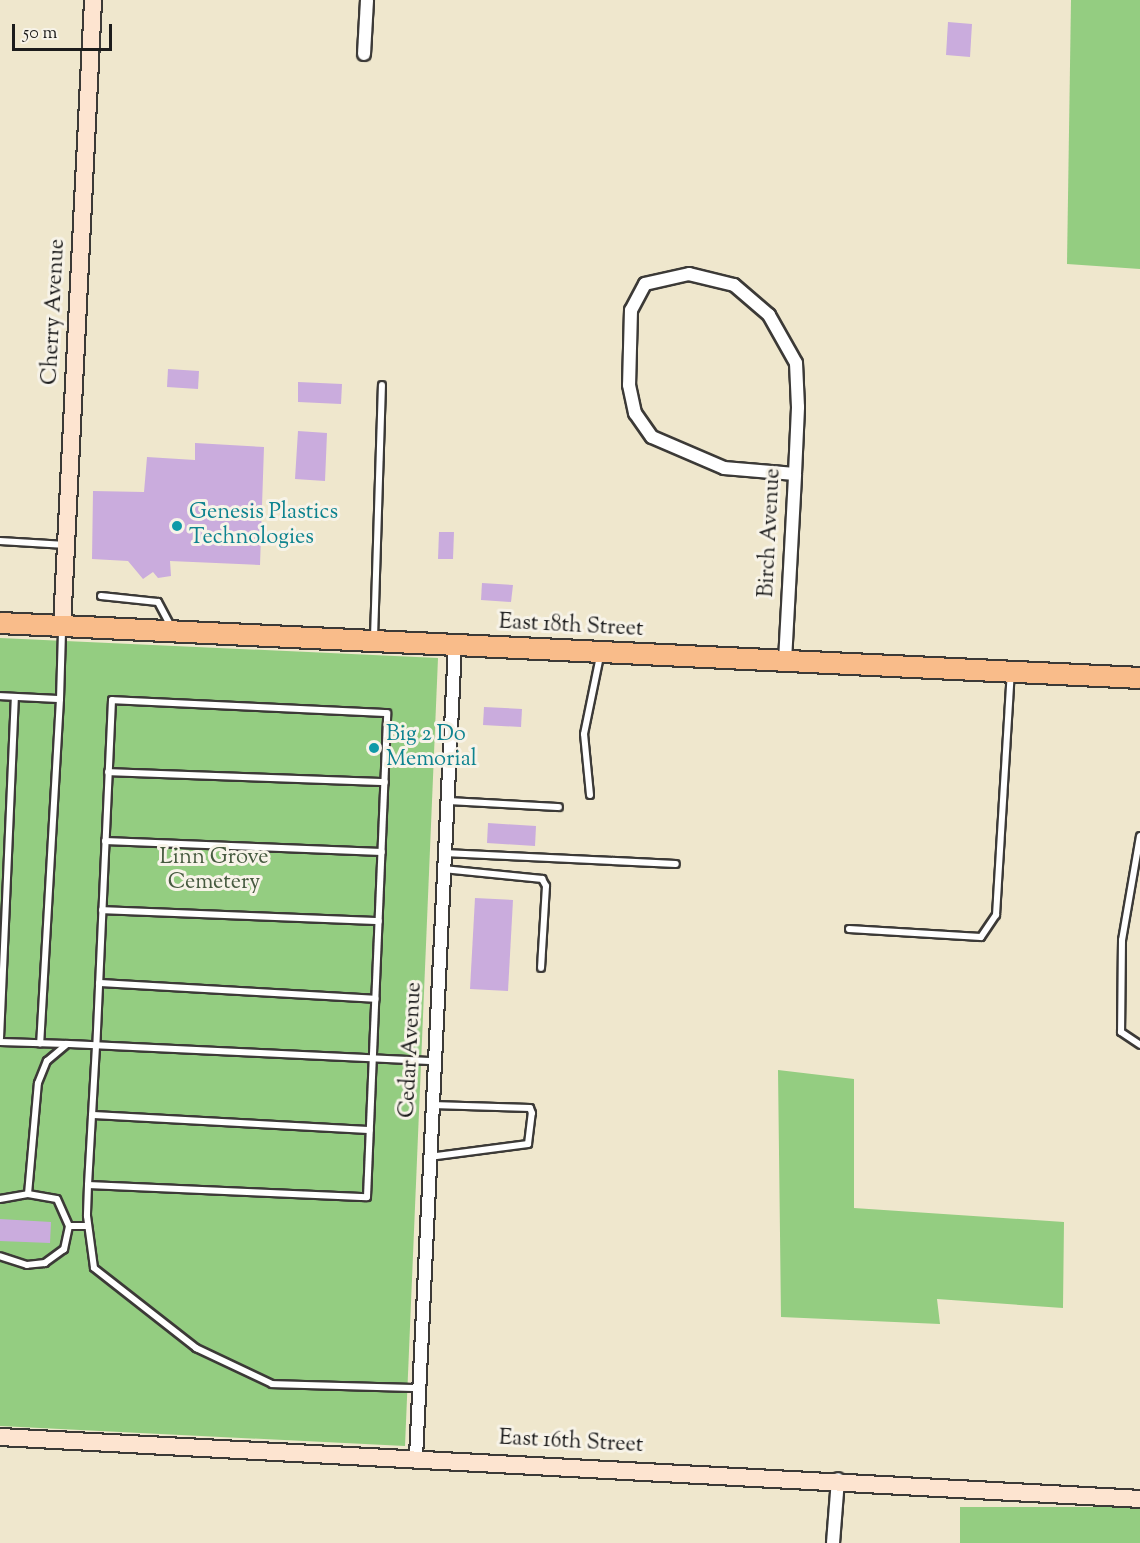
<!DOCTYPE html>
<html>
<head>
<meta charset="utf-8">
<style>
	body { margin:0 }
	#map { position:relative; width:1140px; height:1543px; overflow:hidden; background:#efe7cd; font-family:"Sorts Mill Goudy",serif }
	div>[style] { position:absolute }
	.green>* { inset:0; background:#94cd81 }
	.building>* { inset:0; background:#caacdd }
	.roads { filter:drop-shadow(2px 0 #3c3a37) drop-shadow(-2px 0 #3c3a37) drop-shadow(0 2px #3c3a37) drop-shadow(0 -2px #3c3a37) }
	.lane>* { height:6px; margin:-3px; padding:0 3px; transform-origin:3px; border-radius:3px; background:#fff }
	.street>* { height:12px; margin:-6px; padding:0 6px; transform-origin:6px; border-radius:6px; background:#fff }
	.secondary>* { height:16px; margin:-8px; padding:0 8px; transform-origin:8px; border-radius:8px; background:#fde4d0 }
	.primary>* { height:20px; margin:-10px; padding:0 10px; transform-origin:10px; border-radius:10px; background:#f9bc8a }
	.dots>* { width:16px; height:16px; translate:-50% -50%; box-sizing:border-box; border:3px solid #f7f3e8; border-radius:50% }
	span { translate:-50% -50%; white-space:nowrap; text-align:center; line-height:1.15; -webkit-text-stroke:6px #f7f3e8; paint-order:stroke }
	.street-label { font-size:22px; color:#1c1c1c }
	.culture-label { font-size:22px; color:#0d838f }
	.left { translate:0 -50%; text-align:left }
	.park-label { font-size:22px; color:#465a3f }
	.scale { position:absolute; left:12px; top:24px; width:100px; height:27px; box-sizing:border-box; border:3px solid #1c1c1c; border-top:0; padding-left:8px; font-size:18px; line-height:21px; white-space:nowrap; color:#1c1c1c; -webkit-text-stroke:4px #f7f3e8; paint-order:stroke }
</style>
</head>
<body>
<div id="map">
	<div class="green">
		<div style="clip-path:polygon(1071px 0,1140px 0,1140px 269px,1067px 264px)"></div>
		<div style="clip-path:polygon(0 638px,438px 658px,405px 1446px,0 1426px)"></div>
		<div style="clip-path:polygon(778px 1070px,854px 1079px,854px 1208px,1064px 1222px,1063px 1308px,937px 1299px,940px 1324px,781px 1317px)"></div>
		<div style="clip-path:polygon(960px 1507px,1140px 1507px,1140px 1543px,960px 1543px)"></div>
	</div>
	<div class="building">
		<div style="clip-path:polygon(948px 22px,972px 24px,970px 57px,946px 55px)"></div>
		<div style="clip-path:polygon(168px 369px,199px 371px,198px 389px,167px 387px)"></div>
		<div style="clip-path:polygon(298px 382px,342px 384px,341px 404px,298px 402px)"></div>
		<div style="clip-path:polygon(298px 431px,327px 433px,325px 481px,295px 479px)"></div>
		<div style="clip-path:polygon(195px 443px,264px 447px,260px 565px,170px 561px,171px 576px,158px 578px,153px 572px,143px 579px,128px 561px,92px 559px,93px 491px,144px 492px,147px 457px,195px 460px)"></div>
		<div style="clip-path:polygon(439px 532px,454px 532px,453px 559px,438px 559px)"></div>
		<div style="clip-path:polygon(482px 583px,513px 585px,511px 602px,481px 600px)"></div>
		<div style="clip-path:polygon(484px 707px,522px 709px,521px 727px,483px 725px)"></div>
		<div style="clip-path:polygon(488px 823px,536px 826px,535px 846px,487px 843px)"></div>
		<div style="clip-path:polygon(475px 898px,513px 900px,508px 991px,470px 989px)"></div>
		<div style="clip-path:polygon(0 1219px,51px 1222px,50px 1243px,0 1241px)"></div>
	</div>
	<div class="roads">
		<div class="lane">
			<div style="left:0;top:541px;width:66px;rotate:3.5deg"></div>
			<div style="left:101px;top:596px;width:57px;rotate:6deg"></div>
			<div style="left:158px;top:602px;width:30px;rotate:62deg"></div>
			<div style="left:374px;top:638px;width:253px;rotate:-88.2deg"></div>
			<div style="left:0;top:696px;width:60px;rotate:2.9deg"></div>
			<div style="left:60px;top:699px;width:345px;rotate:93.3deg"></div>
			<div style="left:60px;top:699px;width:69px;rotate:-88.3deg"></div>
			<div style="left:108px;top:772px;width:277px;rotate:2.1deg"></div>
			<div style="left:590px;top:795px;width:61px;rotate:-95.6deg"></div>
			<div style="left:584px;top:734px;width:80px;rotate:-78.4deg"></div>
			<div style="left:447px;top:801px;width:112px;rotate:3.1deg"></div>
			<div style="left:1140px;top:836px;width:106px;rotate:99.8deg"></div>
			<div style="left:1122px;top:940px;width:92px;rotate:90.6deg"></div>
			<div style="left:1121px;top:1032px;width:23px;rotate:34deg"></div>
			<div style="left:105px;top:841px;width:277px;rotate:2.3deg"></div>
			<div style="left:444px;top:853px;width:232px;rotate:2.7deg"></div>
			<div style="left:443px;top:869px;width:100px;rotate:5.8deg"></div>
			<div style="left:542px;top:879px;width:8px;rotate:60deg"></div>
			<div style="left:546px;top:886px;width:82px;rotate:93.5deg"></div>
			<div style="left:102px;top:910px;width:277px;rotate:2.3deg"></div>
			<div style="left:849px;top:929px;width:132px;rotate:3.5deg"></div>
			<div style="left:981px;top:937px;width:27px;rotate:-56deg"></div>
			<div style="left:996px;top:915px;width:242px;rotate:-86.5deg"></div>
			<div style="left:99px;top:983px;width:277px;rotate:3.3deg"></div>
			<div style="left:0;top:1038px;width:341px;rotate:-87.5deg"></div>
			<div style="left:0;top:1042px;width:67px;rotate:1.7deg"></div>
			<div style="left:92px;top:1115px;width:278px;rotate:3.1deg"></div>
			<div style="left:429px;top:1157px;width:100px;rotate:-7.5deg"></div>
			<div style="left:528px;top:1144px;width:31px;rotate:-83deg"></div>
			<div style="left:532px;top:1113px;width:5px;rotate:-112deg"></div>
			<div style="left:530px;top:1108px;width:98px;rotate:-178.2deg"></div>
			<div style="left:88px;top:1185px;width:279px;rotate:2.5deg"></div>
			<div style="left:367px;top:1197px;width:484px;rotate:-87.6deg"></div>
			<div style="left:387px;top:713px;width:275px;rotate:-177.3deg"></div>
			<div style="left:112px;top:700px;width:346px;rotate:92.6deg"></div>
			<div style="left:96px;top:1046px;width:139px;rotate:93.3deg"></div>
			<div style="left:88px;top:1185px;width:31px;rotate:92deg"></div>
			<div style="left:87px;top:1216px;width:52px;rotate:82.3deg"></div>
			<div style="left:94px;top:1268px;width:130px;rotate:38.1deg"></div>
			<div style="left:196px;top:1348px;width:84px;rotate:25.3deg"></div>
			<div style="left:272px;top:1384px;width:147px;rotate:1.6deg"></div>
			<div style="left:28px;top:1194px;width:111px;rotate:-84.9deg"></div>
			<div style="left:38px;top:1083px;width:24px;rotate:-68deg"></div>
			<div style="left:47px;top:1061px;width:26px;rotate:-40deg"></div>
			<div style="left:67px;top:1044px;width:365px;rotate:2.7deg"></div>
			<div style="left:0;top:1199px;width:28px;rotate:-10deg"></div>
			<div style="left:28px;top:1194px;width:29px;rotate:10deg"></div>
			<div style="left:57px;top:1199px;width:30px;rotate:66deg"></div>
			<div style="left:69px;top:1226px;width:24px;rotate:102deg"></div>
			<div style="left:64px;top:1249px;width:24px;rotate:144deg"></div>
			<div style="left:45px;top:1263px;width:18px;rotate:174deg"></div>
			<div style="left:27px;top:1265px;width:28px;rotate:-162deg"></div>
			<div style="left:69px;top:1226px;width:19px"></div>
		</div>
		<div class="street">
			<div style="left:364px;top:54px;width:54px;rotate:-86.8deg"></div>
			<div style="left:785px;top:661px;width:187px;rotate:-86.9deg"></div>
			<div style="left:795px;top:474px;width:67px;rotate:-87.4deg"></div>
			<div style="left:798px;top:407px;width:44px;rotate:-92.6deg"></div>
			<div style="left:796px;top:363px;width:55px;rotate:-119.4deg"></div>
			<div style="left:769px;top:315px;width:46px;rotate:-139.4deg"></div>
			<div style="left:734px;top:285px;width:46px;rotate:-166.3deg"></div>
			<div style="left:689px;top:274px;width:45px;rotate:167.2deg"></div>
			<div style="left:645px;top:284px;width:30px;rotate:118deg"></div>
			<div style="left:631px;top:310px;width:75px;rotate:91.5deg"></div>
			<div style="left:629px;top:385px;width:29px;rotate:78deg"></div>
			<div style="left:635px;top:413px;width:29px;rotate:55deg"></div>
			<div style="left:652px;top:437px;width:78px;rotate:23.3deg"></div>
			<div style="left:724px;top:468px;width:71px;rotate:4.8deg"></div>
			<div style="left:416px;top:1457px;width:813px;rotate:-87.25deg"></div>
			<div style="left:833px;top:1543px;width:64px;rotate:-85.5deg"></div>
		</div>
		<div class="secondary">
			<div style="left:62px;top:626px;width:627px;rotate:-87.16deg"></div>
			<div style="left:0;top:1437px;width:1142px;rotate:3.11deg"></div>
		</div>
		<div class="primary">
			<div style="left:0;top:623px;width:1141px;rotate:2.76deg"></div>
		</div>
	</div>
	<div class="dots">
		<div style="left:177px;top:526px;background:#0f9aa8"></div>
		<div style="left:374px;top:748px;background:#0f9aa8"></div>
	</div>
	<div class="street-label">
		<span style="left:55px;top:312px;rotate:-87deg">Cherry Avenue</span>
		<span style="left:771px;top:533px;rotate:-87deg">Birch Avenue</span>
		<span style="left:571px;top:627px;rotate:3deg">East 18th Street</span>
		<span style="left:412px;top:1050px;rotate:-87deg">Cedar Avenue</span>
		<span style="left:571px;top:1443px;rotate:3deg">East 16th Street</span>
	</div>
	<div class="culture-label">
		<span class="left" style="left:189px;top:526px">Genesis Plastics<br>Technologies</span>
		<span class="left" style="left:386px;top:748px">Big 2 Do<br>Memorial</span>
	</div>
	<div class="park-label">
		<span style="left:214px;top:871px">Linn Grove<br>Cemetery</span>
	</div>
	<div class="scale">50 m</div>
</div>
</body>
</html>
